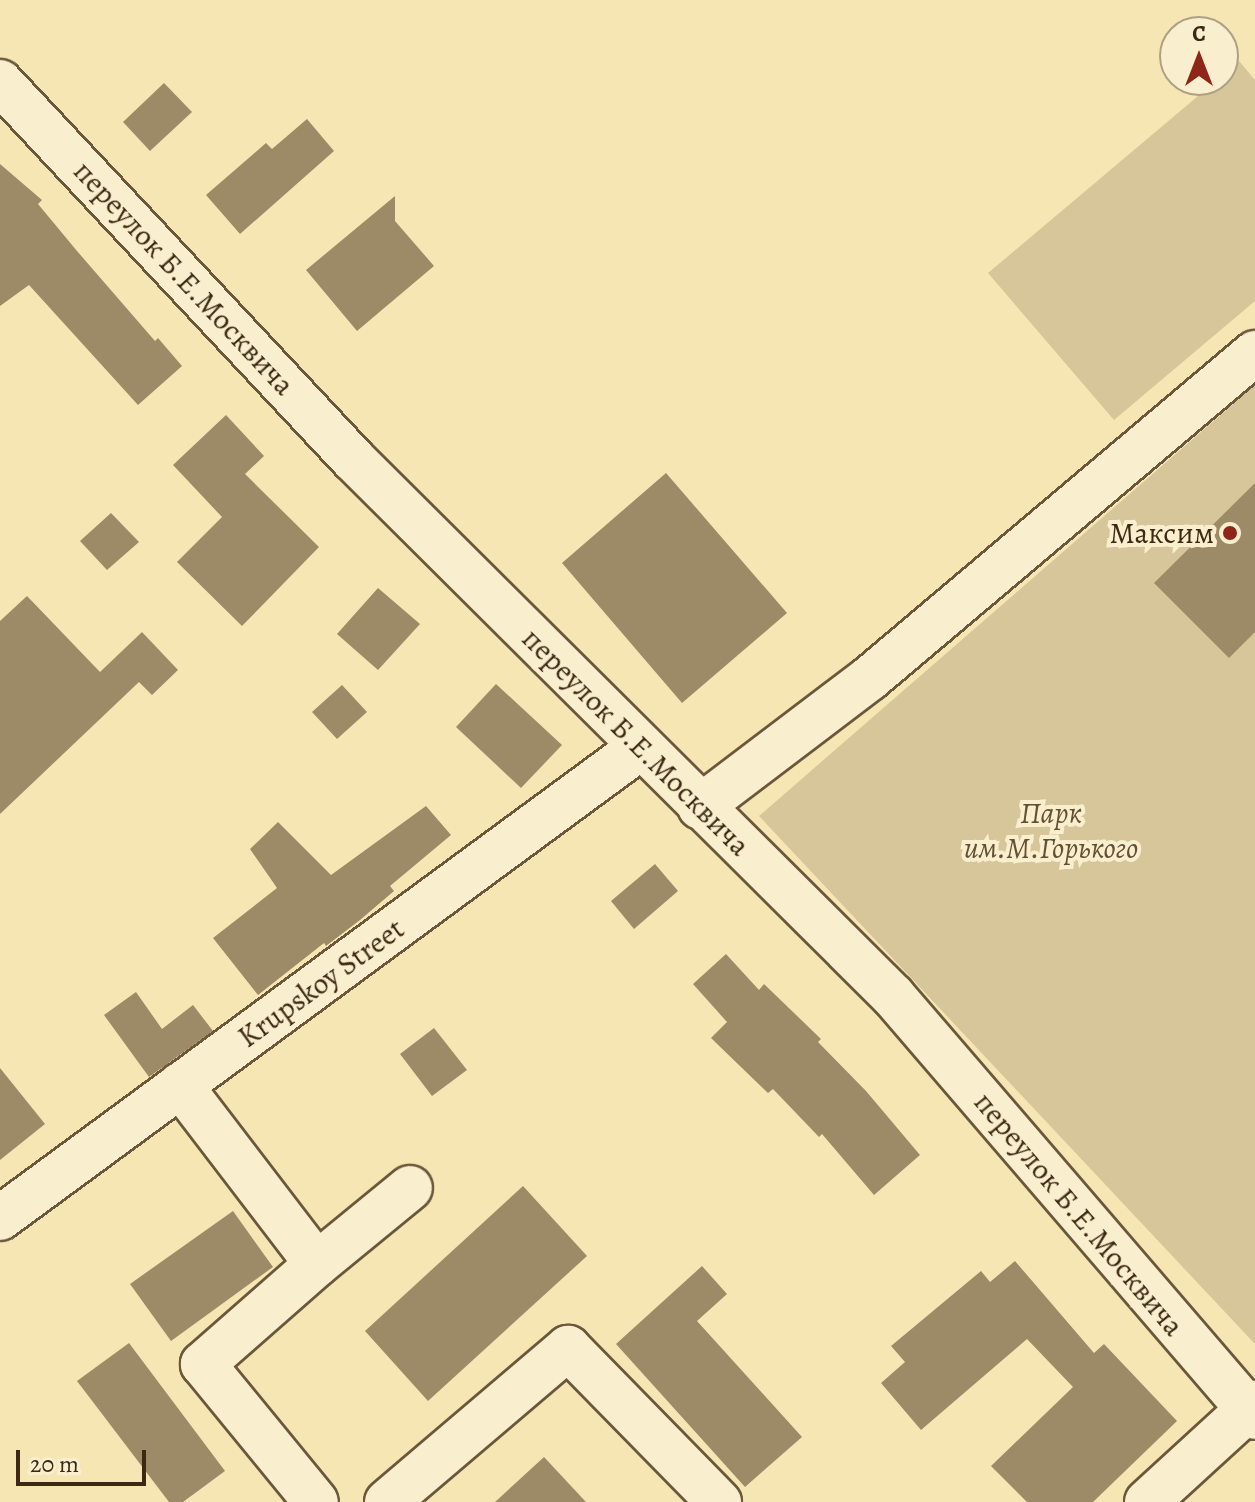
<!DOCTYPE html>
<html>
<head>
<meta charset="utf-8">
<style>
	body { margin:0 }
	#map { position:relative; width:1255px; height:1502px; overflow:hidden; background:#f6e6b4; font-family:Alegreya,serif }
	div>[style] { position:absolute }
	.green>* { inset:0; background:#d7c699 }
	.building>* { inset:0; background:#9d8b67 }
	.roads { filter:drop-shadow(2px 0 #6b583b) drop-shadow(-2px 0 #6b583b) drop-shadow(0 2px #6b583b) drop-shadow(0 -2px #6b583b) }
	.minor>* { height:44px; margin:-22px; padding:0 22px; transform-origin:22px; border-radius:22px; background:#f9efce }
	.dots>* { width:22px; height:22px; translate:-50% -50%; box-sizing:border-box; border:4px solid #f9efce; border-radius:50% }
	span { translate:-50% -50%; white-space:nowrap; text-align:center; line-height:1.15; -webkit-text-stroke:8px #f9efce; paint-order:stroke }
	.street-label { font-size:30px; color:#3d2913 }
	.poi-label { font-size:30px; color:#3d2913 }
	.right { translate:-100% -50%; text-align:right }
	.park-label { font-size:30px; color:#645034; font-style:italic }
	.north { position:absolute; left:1159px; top:16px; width:80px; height:80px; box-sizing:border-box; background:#f9efce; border:2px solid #aea083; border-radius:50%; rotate:0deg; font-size:22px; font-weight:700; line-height:32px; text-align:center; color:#3d2913 }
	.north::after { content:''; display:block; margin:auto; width:28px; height:36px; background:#8f2418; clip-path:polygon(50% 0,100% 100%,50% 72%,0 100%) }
	.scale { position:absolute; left:16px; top:1450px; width:130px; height:36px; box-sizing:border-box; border:4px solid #3d2913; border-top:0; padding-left:10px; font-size:24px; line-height:28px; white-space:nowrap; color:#3d2913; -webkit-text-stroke:6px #f9efce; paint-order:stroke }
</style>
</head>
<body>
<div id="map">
	<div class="green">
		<div style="clip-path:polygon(1239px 61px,1255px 80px,1255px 301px,1114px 420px,988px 273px,1217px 80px,1223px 80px,1223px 75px)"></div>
		<div style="clip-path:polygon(1255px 385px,1255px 1344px,759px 816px)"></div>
	</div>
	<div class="building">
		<div style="clip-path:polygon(164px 83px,192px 112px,150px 151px,123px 122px)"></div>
		<div style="clip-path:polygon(307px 119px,334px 151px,240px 234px,206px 195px,266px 143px,272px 149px)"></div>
		<div style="clip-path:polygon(0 164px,42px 200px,38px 204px,77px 251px,155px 341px,158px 338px,182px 366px,138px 405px,29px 285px,0 306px)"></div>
		<div style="clip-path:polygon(395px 196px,395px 221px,434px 266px,357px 331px,306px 270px)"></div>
		<div style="clip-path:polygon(226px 415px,264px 456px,245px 474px,319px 547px,242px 626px,177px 562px,222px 517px,173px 465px)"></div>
		<div style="clip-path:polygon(666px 473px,787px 613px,682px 703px,562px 563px)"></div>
		<div style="clip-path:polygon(1255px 483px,1255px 632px,1229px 658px,1154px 583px)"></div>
		<div style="clip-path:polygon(111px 513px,139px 542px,107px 570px,80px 541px)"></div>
		<div style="clip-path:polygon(378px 588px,420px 624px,378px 670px,337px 634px)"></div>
		<div style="clip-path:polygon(27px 596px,100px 672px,142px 632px,178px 670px,152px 695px,139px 682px,0 814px,0 621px)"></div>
		<div style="clip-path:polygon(496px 684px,562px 745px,521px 788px,456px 727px)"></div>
		<div style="clip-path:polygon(342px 685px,367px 712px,337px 739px,312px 712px)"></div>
		<div style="clip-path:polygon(426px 806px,451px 835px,390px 886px,394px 891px,360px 920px,326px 946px,324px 943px,258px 995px,213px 938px,277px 888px,250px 849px,278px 822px,331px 875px)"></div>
		<div style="clip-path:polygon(655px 864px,678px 891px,634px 929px,611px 901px)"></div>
		<div style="clip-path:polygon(726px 954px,759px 990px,764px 984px,821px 1039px,818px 1042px,866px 1091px,920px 1155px,874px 1195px,822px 1134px,819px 1137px,773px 1089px,768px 1093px,711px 1038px,727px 1022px,693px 984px)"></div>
		<div style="clip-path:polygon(136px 992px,162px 1029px,193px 1005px,213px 1031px,149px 1077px,104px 1015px)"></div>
		<div style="clip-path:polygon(434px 1028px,467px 1070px,432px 1096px,400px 1054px)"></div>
		<div style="clip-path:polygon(0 1068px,45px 1124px,0 1160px)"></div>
		<div style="clip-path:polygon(523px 1186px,587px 1256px,428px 1401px,365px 1331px)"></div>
		<div style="clip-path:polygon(233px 1211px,273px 1267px,171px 1341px,130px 1284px)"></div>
		<div style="clip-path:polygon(1015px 1261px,1094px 1353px,1104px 1344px,1177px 1421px,1093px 1502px,1027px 1502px,991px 1466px,1073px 1387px,1027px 1339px,921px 1430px,881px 1383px,905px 1362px,891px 1346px,981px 1271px,990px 1282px)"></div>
		<div style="clip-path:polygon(702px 1266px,727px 1294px,697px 1321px,802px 1437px,745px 1487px,616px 1344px)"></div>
		<div style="clip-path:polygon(129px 1343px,225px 1471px,183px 1502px,169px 1502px,77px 1381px)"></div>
		<div style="clip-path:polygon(544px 1457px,586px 1502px,495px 1502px)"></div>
	</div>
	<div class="roads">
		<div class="minor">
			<div style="left:0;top:82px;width:516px;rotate:46.88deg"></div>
			<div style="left:353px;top:459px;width:762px;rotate:44.84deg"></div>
			<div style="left:893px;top:996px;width:555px;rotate:49.31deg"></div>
			<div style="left:700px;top:807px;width:213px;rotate:-37.2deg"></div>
			<div style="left:870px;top:678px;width:504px;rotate:-40.17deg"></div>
			<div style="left:180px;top:1085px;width:225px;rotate:52.6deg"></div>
			<div style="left:317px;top:1264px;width:152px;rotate:138.7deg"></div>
			<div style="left:203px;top:1364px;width:178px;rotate:50.7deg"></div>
			<div style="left:0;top:1218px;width:795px;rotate:-36.31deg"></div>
			<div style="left:317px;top:1264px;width:120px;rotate:-39.3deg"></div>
			<div style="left:387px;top:1502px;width:238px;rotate:-40.4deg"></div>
			<div style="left:568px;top:1348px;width:216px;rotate:45.6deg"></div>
			<div style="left:1147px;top:1502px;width:147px;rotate:-42.5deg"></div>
		</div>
	</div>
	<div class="dots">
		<div style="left:1230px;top:533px;background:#8f2418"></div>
	</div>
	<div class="street-label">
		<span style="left:184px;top:278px;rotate:47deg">переулок Б.Е.Москвича</span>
		<span style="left:636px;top:742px;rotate:45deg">переулок Б.Е.Москвича</span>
		<span style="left:321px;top:983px;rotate:-36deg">Krupskoy Street</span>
		<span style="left:1079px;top:1214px;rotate:50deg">переулок Б.Е.Москвича</span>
	</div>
	<div class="poi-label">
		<span class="right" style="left:1214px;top:533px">Максим</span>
	</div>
	<div class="park-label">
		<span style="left:1051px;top:830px">Парк<br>им.М.Горького</span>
	</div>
	<div class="north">С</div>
	<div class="scale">20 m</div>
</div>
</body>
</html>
